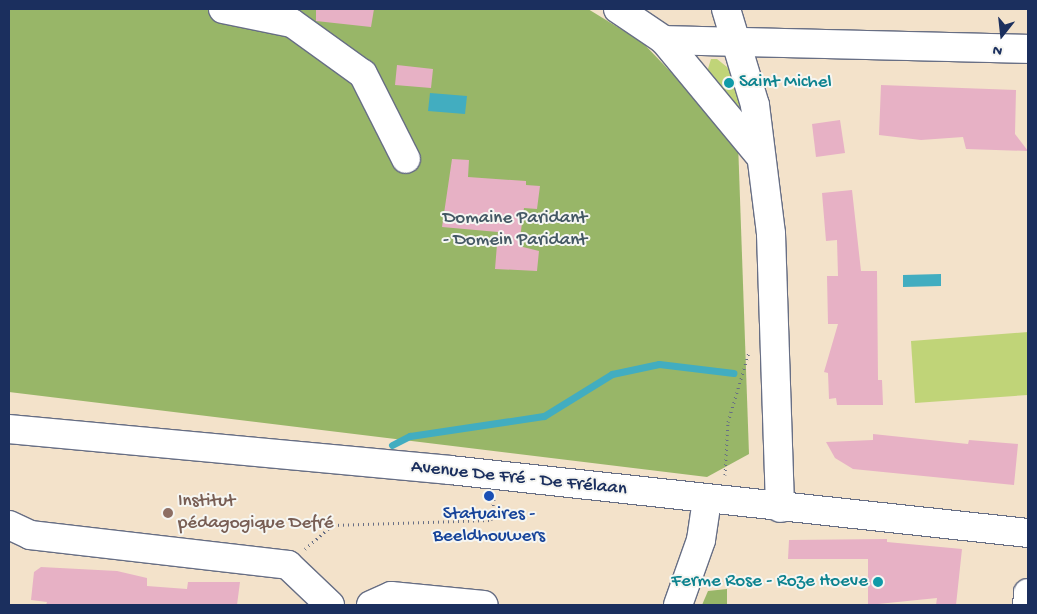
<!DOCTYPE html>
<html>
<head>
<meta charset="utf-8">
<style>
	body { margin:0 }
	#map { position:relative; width:1037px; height:614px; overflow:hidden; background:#f3e2ca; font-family:"Gochi Hand",sans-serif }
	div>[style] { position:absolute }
	.green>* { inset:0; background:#c0d478 }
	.forest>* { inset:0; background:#98b668 }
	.water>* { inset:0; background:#42adc0 }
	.stream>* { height:7px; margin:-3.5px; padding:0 3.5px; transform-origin:3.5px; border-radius:3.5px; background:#42adc0 }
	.building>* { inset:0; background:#e7b1c5 }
	.path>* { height:3px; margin-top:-1.5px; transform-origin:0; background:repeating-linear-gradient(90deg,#676e84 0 1px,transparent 0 5px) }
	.roads { filter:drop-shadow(1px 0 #676e84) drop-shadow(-1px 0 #676e84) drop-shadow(0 1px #676e84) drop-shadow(0 -1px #676e84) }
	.minor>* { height:28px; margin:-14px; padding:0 14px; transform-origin:14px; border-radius:14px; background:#fff }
	.major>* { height:28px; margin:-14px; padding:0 14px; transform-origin:14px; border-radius:14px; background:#fff }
	.dots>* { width:14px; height:14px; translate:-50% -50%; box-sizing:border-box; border:2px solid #f6f6f2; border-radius:50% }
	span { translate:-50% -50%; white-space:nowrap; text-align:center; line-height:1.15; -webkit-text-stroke:4px #f6f6f2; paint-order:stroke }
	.culture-label { font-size:19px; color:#0d838f }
	.left { translate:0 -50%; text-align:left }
	.right { translate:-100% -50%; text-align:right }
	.park-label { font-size:19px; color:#445864 }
	.street-label { font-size:19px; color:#1b2f5e }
	.education-label { font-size:19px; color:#785e54 }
	.transit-label { font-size:19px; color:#164399 }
	.frame { position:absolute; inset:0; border:10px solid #1b2f5e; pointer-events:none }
	.north { position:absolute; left:977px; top:10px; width:50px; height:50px; -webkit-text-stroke:4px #f6f6f2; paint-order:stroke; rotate:196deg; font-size:14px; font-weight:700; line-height:20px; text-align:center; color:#1b2f5e }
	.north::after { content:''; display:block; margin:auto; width:18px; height:22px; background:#1b2f5e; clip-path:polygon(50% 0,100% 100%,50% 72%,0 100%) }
</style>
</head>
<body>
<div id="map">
	<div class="green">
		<div style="clip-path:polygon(711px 59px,717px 59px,737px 75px,741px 110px,707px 72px)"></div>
		<div style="clip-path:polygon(1028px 332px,1028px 395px,915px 403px,911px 341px)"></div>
	</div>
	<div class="forest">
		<div style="clip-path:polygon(9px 9px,588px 9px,642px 42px,738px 142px,749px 454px,707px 477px,9px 392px)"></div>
		<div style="clip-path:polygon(727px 589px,727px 605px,702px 605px,708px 591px)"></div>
	</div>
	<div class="water">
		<div style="clip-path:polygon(430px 93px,467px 96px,465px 114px,428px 111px)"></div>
		<div style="clip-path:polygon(941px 274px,941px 286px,903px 287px,903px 275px)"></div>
	</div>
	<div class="stream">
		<div style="left:392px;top:445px;width:20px;rotate:-27deg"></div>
		<div style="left:410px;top:436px;width:135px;rotate:-8.5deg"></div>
		<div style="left:544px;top:416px;width:80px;rotate:-31.7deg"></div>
		<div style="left:612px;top:374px;width:48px;rotate:-12deg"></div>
		<div style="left:659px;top:364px;width:75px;rotate:6.9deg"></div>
	</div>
	<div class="building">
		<div style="clip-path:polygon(316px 9px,374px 9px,371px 27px,316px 21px)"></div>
		<div style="clip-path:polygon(397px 65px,433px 69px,431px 88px,395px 85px)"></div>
		<div style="clip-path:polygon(881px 85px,1016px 90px,1015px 134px,1028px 151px,966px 149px,963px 137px,921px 140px,879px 135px)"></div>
		<div style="clip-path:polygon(840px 120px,845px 153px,816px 157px,812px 124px)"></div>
		<div style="clip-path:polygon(452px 159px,469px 160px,468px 177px,526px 181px,526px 185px,540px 186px,537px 209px,524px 208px,519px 246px,539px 251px,537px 271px,495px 269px,498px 232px,442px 227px)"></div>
		<div style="clip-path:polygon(852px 190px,861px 271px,877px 271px,878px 380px,882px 380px,883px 405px,837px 405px,836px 398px,829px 399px,828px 373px,824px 372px,838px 324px,828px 324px,827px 276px,838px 276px,837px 240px,826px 241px,822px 193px)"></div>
		<div style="clip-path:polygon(873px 434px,968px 444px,969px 440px,1018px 444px,1014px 485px,853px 469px,835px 458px,826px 442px,873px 440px)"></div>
		<div style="clip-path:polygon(887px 539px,887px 542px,962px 549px,956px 605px,936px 605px,937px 598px,868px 605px,868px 559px,788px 559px,789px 540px)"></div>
		<div style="clip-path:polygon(41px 567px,117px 571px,147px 578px,147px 586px,187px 589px,188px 582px,240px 582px,237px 605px,46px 605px,47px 602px,31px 600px,34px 572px)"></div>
	</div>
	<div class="path">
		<div style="left:725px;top:475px;width:53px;rotate:-86.8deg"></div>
		<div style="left:728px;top:422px;width:73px;rotate:-73.3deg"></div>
		<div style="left:305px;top:549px;width:37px;rotate:-41deg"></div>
		<div style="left:333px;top:525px;width:158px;rotate:-1.8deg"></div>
		<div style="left:491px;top:520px;width:21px;rotate:-82deg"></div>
	</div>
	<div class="roads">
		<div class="minor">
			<div style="left:223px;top:9px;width:70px;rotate:11.5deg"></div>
			<div style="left:292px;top:23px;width:87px;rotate:35.7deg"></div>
			<div style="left:363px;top:74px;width:95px;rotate:63.2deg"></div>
			<div style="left:618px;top:9px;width:55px;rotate:34deg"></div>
			<div style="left:664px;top:40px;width:151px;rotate:50.4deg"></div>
			<div style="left:726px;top:9px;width:100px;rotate:73.2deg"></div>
			<div style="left:755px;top:105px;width:130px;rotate:82.9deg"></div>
			<div style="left:771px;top:234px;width:274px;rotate:88.1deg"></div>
			<div style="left:664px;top:40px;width:364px;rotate:1.4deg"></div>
			<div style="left:9px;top:525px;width:23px;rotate:25deg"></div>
			<div style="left:30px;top:535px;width:260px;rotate:6.6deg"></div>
			<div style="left:288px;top:565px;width:58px;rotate:43.6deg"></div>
			<div style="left:371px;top:605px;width:22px;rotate:-24deg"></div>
			<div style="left:391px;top:596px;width:93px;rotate:5.5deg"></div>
			<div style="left:678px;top:605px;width:69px;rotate:-70.5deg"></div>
			<div style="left:701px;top:540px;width:40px;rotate:-81.5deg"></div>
			<div style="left:1027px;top:605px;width:12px;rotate:-85deg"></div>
		</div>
		<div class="major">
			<div style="left:9px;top:429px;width:443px;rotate:5.3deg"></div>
			<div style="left:450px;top:470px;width:581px;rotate:6.22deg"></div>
		</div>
	</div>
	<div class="dots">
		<div style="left:729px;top:83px;background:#0f9aa8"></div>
		<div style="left:489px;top:496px;background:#1a4fb4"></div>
		<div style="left:168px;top:513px;background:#8d6e63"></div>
		<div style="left:878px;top:582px;background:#0f9aa8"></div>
	</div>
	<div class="culture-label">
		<span class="left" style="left:739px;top:83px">Saint Michel</span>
		<span class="right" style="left:868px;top:582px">Ferme Rose - Roze Hoeve</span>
	</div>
	<div class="park-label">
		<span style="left:515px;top:230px">Domaine Paridant<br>- Domein Paridant</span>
	</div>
	<div class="street-label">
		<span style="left:519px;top:479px;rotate:6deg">Avenue De Fré - De Frélaan</span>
	</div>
	<div class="education-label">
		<span class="left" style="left:178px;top:513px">Institut<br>pédagogique Defré</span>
	</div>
	<div class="transit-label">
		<span style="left:489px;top:526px">Statuaires -<br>Beeldhouwers</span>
	</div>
	<div class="frame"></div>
	<div class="north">N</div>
</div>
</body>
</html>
